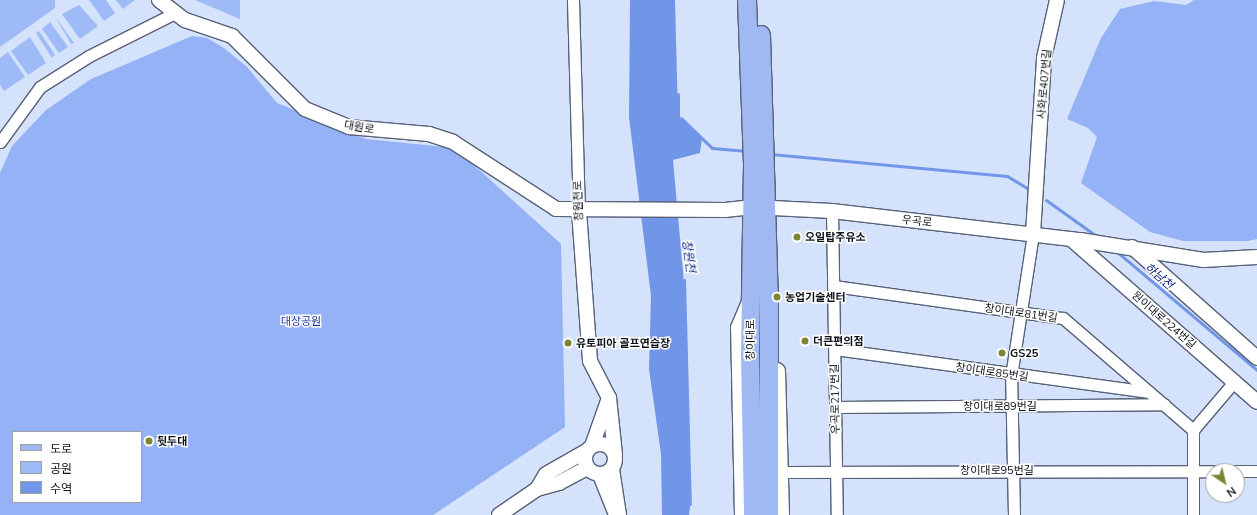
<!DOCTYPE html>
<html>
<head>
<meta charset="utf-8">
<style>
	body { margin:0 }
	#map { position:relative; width:1257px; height:515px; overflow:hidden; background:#d5e2fb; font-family:Mulish,"Noto Sans KR",sans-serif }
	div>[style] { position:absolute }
	.green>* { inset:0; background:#9ebbf7 }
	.forest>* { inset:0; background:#94b2f5 }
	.water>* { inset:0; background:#7296e7 }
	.stream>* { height:3px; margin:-1.5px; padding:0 1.5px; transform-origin:1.5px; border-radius:1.5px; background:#7296e7 }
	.roads { filter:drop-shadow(1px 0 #576177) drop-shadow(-1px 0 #576177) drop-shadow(0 1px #576177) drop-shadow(0 -1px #576177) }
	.minor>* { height:11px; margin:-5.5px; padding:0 5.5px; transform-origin:5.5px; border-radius:5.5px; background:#fff }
	.tertiary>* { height:14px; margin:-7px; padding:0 7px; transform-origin:7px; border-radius:7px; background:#fff }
	.tertiary>.ring { margin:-7px; padding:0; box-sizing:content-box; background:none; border:14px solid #fff; border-radius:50% }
	.secondary>* { height:16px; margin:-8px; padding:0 8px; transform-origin:8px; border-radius:8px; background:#fff }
	.primary>* { height:18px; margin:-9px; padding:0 9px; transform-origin:9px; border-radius:9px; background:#a0b9f3 }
	.dots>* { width:11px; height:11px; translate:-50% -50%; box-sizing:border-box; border:2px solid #fff; border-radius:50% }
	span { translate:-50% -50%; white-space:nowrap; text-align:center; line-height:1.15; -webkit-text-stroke:3px #fff; paint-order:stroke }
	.street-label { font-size:11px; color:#0d1119 }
	.poi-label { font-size:11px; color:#0d1119; font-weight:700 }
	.left { translate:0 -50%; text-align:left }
	.park-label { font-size:11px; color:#163692 }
	.water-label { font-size:12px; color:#051b78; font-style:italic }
	.legend { position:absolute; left:12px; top:431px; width:130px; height:72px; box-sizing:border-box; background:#fff; border:1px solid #9ea0a3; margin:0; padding:5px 7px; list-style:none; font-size:12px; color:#0d1119 }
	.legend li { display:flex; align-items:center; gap:8px; height:20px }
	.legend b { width:20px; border:1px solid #9ea0a3 }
	.north { position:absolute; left:1205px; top:463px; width:40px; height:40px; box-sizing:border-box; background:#fff; border:1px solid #9ea0a3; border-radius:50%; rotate:145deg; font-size:11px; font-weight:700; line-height:16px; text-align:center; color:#0d1119 }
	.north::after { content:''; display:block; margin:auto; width:14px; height:18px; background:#7c8632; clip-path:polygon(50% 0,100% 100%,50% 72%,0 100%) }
</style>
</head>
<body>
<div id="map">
	<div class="green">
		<div style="clip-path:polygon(0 0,55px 0,55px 8px,0 47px)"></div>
		<div style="clip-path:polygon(89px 0,106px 0,115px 13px,104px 21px)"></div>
		<div style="clip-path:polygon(116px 0,135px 0,123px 9px)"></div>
		<div style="clip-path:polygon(195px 0,240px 0,240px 19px)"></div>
		<div style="clip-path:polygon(79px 5px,98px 26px,80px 39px,62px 14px)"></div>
		<div style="clip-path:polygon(56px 18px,74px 43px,71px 44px)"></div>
		<div style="clip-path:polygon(50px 22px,68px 47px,59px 53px,42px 29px)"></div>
		<div style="clip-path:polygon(39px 31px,55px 55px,52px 58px,36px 33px)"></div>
		<div style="clip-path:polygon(30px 37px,46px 63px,28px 75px,11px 51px)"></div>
		<div style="clip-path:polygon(8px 52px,25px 77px,4px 91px,0 85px,0 58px)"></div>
	</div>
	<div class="forest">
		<div style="clip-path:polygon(1194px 0,1257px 0,1257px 239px,1248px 241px,1183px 241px,1150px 232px,1081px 183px,1097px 137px,1088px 128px,1067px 119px,1101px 38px,1120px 9px,1154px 1px,1186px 5px)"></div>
		<div style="clip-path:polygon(evenodd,192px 36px,207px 38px,224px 48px,247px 67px,277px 103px,366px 139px,455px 148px,561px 244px,565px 427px,433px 515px,0 515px,0 173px,12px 146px,46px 110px,91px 79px,192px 36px,13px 432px,141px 432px,141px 502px,13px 502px,13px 432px)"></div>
	</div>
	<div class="water">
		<div style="clip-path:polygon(630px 0,675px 0,678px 116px,702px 138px,700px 153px,673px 160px,684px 283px,691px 500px,689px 515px,662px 515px,661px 454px,649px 369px,651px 296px,629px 117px)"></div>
	</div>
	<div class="stream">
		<div style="left:678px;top:94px;width:25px;rotate:90deg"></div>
		<div style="left:681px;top:118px;width:43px;rotate:44.1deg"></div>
		<div style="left:712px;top:148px;width:35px;rotate:5deg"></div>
		<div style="left:771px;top:154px;width:237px;rotate:5.3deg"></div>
		<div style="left:1007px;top:176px;width:29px;rotate:31deg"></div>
		<div style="left:1046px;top:200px;width:65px;rotate:35.6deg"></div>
		<div style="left:1116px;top:251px;width:185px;rotate:40.2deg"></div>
		<div style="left:684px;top:280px;width:224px;rotate:88.5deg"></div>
	</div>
	<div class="roads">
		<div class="minor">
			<div style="left:573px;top:0;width:211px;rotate:88.4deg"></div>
			<div style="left:0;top:142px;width:68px;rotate:-54deg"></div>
			<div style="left:40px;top:87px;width:58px;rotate:-32.3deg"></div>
			<div style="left:89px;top:56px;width:96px;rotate:-26.6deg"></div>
			<div style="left:832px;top:211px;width:304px;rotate:89.1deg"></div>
			<div style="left:834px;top:286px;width:231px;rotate:8deg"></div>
			<div style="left:1063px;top:318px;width:172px;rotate:40.7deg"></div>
			<div style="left:835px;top:349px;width:317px;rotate:7.8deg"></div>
			<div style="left:836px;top:407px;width:328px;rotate:-0.5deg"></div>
			<div style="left:1236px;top:471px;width:21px"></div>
			<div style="left:781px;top:472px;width:432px;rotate:-0.1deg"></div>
			<div style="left:1014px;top:515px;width:139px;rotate:-91.2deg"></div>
			<div style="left:1011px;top:376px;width:144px;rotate:-81.2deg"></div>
			<div style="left:1193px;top:515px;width:85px;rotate:-90deg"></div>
			<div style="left:1193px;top:430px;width:62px;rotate:-49.6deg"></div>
		</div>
		<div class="tertiary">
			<div style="left:159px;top:0;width:33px;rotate:38deg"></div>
			<div style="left:185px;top:20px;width:50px;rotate:18.8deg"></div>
			<div style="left:232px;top:36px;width:103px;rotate:45deg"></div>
			<div style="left:305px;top:109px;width:48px;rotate:22.2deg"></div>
			<div style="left:349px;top:127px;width:80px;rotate:5deg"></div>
			<div style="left:429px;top:134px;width:25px;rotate:18deg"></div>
			<div style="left:453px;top:142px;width:123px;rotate:33deg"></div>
			<div style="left:556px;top:209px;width:169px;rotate:0.3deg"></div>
			<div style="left:725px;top:210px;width:28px;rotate:-6deg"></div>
			<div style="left:753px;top:207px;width:79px;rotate:2.9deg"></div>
			<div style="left:832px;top:211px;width:250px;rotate:6.7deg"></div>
			<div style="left:1080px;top:240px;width:125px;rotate:9.2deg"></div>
			<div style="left:1203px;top:260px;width:54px;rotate:-3.2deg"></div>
			<div style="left:579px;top:211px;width:150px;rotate:85.8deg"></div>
			<div style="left:590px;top:361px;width:42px;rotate:62.8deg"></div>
			<div style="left:1033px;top:234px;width:176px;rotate:-86.4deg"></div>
			<div style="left:1044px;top:58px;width:59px;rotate:-77.4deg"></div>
			<div style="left:1071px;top:239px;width:247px;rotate:41.2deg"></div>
			<div style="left:1132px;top:247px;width:167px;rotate:41.6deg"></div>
			<div class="ring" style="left:585px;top:444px;width:16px;height:16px"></div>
			<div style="left:592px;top:446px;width:51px;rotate:-70.5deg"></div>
			<div style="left:609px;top:398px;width:56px;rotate:83.9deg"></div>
			<div style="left:587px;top:468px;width:32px;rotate:152deg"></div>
			<div style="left:559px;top:483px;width:23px;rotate:165deg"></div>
			<div style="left:537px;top:489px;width:17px;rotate:-59deg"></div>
			<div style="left:546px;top:474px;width:48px;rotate:-29.7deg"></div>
			<div style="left:612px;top:469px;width:47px;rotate:81.3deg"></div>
			<div style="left:600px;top:475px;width:40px;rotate:68deg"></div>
			<div style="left:499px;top:515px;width:46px;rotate:-34.4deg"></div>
		</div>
		<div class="secondary">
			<div style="left:777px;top:371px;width:144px;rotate:88.4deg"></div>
			<div style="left:743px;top:515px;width:187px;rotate:-91.2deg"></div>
			<div style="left:739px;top:328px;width:28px;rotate:-67deg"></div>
		</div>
		<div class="primary">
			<div style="left:747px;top:0;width:165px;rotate:87.9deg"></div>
			<div style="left:753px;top:165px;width:190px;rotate:90.9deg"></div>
			<div style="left:750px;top:355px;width:160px;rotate:88.9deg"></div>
			<div style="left:761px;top:35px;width:262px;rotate:88.3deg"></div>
			<div style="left:769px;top:297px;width:218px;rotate:90deg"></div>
		</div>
	</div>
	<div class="dots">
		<div style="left:797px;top:237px;background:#7c8632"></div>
		<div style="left:777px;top:297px;background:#7c8632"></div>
		<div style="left:805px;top:341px;background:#7c8632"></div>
		<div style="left:568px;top:343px;background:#7c8632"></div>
		<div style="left:1002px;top:353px;background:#7c8632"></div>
		<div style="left:149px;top:441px;background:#7c8632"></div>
	</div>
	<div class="street-label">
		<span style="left:1044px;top:84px;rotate:-85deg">사화로407번길</span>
		<span style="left:359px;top:127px;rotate:10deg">대원로</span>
		<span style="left:578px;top:201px;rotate:-92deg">창원천로</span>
		<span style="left:917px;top:221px;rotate:6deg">우곡로</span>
		<span style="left:1021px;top:313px;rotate:8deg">창이대로81번길</span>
		<span style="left:1164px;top:320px;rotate:41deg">원이대로224번길</span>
		<span style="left:750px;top:340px;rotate:-90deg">창이대로</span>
		<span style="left:992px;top:372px;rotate:8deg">창이대로85번길</span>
		<span style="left:835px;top:399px;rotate:-91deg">우곡로217번길</span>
		<span style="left:1000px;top:406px">창이대로89번길</span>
		<span style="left:997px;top:470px">창이대로95번길</span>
	</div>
	<div class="poi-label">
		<span class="left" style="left:805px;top:237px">오일탑주유소</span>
		<span class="left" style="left:785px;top:297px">농업기술센터</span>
		<span class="left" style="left:813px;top:341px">더큰편의점</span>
		<span class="left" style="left:576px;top:343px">유토피아 골프연습장</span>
		<span class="left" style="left:1010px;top:353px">GS25</span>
		<span class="left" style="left:157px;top:441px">뒷두대</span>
	</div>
	<div class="park-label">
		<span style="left:301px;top:321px">대상공원</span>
	</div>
	<div class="water-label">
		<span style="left:689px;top:256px;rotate:82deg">창원천</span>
		<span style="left:1159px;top:276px;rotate:40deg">하남천</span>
	</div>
	<ul class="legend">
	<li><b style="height:5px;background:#a0b9f3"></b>도로</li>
	<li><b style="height:11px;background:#9ebbf7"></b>공원</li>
	<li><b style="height:11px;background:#7296e7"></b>수역</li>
	</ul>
	<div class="north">N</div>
</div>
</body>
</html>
